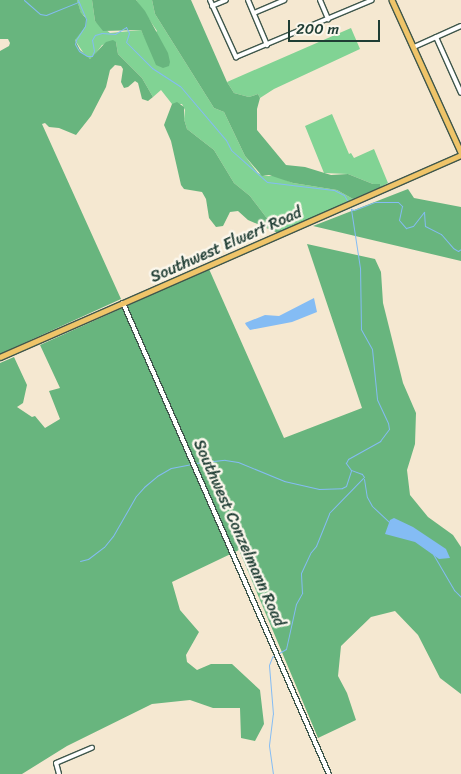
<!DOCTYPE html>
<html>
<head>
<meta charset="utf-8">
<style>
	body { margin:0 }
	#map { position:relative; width:461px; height:774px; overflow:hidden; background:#f5e8d1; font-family:Sriracha,sans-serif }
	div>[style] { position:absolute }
	.green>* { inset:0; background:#81d394 }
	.forest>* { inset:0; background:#68b57e }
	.water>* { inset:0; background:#84bcf4 }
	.stream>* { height:1px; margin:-0.5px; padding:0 0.5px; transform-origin:0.5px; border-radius:0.5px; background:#84bcf4 }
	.roads { filter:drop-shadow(1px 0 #3f574c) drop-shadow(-1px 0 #3f574c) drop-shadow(0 1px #3f574c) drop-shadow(0 -1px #3f574c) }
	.minor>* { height:4px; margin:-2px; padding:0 2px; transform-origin:2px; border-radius:2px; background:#fff }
	.major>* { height:4.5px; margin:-2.25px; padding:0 2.25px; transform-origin:2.25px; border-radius:2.25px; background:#efc469 }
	span { translate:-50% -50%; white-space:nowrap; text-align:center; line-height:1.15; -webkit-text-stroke:5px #fbf7ec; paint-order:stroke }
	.street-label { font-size:16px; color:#1f3d34 }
	.scale { position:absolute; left:288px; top:20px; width:92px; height:22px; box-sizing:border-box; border:2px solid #1f3d34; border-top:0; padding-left:6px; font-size:15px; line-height:18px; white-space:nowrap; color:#1f3d34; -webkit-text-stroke:4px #fbf7ec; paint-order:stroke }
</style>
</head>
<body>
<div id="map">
	<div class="green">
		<div style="clip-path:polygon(77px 0,92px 0,95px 21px,110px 33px,141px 30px,147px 42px,157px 31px,136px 0,152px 0,155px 14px,214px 108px,224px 112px,245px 156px,258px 173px,265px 176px,276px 176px,293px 183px,337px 190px,353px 199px,283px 231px,266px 217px,250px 196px,234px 183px,214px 150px,187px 129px,184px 119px,185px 110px,182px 104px,172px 104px,161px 90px,153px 97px,142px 78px,118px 54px,116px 42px,102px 45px,93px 57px,90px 59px,86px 57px,75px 40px,85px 16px,81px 14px)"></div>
		<div style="clip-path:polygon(351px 28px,360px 49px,274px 89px,260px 98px,258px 94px,249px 97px,234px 93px,227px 82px)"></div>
		<div style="clip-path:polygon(332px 114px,349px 154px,351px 153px,354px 158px,374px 149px,388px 183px,381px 187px,380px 184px,373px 184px,348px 174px,324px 173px,305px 126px)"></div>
	</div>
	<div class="forest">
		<div style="clip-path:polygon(0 0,77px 0,81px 13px,87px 19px,86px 26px,75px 40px,80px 50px,90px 59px,106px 42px,113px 40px,116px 42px,118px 54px,142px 78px,153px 97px,148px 101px,142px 99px,138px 83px,135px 81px,128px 87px,124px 88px,121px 82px,123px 69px,121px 66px,115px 65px,110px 70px,106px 87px,91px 116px,76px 135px,59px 128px,49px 127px,45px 123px,42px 124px,121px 299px,0 354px,0 51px,9px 46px,10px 43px,8px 39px,0 39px)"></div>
		<div style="clip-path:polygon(92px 0,136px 0,145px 11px,168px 53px,170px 62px,169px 66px,163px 68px,156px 65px,141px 30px,103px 31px,95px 21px)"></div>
		<div style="clip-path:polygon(152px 0,191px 0,227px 82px,234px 93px,249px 97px,258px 94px,260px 98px,257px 109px,257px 130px,286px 165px,305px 167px,331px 175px,348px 174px,373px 184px,380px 184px,381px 187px,353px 199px,337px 190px,293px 183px,269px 175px,262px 176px,245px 156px,224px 112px,214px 108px,155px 14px)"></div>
		<div style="clip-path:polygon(177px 102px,184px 107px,184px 119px,187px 129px,214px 150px,234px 183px,250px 196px,266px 217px,283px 231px,278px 233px,248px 220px,238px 211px,230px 212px,223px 226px,216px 227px,209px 218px,206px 199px,202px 192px,184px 189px,181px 185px,171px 141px,164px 125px,172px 104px)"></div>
		<div style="clip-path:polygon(408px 189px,414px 198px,461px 207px,461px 261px,313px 226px)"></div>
		<div style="clip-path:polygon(307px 244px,375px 259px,381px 272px,383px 303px,403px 383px,416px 413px,415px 444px,407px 470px,410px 495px,428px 517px,453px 535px,461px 547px,461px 694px,440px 678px,418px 635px,395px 611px,371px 617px,341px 646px,338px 676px,347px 693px,356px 720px,318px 738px,239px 550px,172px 582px,180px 610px,199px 632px,186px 655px,187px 662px,197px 670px,211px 664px,232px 664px,260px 690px,264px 724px,255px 741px,241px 738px,240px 708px,213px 708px,190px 700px,152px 704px,67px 746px,22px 774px,0 774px,0 363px,14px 357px,27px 385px,23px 403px,17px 407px,32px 417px,35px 416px,45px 428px,60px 419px,49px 391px,60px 388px,40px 345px,209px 269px,284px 438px,362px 408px)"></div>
	</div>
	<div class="water">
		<div style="clip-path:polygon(314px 298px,317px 312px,292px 322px,250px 330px,246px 325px,245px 323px,265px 315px,279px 316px)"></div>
		<div style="clip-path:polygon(394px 518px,413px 527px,446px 549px,450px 558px,439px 559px,415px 542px,385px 534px,390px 520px)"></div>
	</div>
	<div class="stream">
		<div style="left:24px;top:0;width:21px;rotate:41deg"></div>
		<div style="left:40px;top:14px;width:6px;rotate:9deg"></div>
		<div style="left:46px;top:15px;width:35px;rotate:-22deg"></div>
		<div style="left:78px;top:0;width:21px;rotate:67deg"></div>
		<div style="left:86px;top:19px;width:7px;rotate:98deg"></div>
		<div style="left:85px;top:26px;width:17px;rotate:123deg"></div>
		<div style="left:76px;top:40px;width:4px;rotate:104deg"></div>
		<div style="left:75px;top:44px;width:8px;rotate:60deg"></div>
		<div style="left:79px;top:51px;width:9px;rotate:32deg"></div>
		<div style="left:87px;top:56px;width:5px"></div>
		<div style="left:92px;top:56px;width:5px;rotate:-68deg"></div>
		<div style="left:94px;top:51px;width:11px;rotate:-100deg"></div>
		<div style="left:92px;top:40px;width:6px;rotate:-59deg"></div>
		<div style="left:95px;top:35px;width:7px;rotate:-16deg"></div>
		<div style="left:102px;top:33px;width:13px;rotate:4deg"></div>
		<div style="left:115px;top:34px;width:13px;rotate:-32deg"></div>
		<div style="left:126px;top:27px;width:7px;rotate:63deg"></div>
		<div style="left:129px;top:33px;width:9px;rotate:108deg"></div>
		<div style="left:126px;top:42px;width:37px;rotate:45deg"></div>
		<div style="left:152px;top:68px;width:33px;rotate:33deg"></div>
		<div style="left:180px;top:86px;width:71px;rotate:49.6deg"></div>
		<div style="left:226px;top:140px;width:11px;rotate:63deg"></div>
		<div style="left:231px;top:150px;width:48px;rotate:41.6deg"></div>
		<div style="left:267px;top:182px;width:67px;rotate:6.8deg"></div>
		<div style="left:334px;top:190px;width:11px;rotate:27deg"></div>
		<div style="left:344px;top:195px;width:8px;rotate:60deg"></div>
		<div style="left:195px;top:463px;width:30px;rotate:-6deg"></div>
		<div style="left:225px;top:460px;width:13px;rotate:9deg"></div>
		<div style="left:238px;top:462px;width:50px;rotate:22.4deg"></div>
		<div style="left:284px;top:481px;width:36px;rotate:13deg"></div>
		<div style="left:319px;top:489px;width:23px;rotate:-2deg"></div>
		<div style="left:342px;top:488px;width:4px;rotate:-27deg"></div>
		<div style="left:346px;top:486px;width:16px;rotate:-72deg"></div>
		<div style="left:364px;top:477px;width:4px;rotate:-124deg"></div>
		<div style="left:362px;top:474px;width:12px;rotate:-160deg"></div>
		<div style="left:351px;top:470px;width:9px;rotate:-126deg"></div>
		<div style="left:346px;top:463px;width:4px;rotate:-63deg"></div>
		<div style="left:348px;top:459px;width:37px;rotate:-29deg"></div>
		<div style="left:380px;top:441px;width:15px;rotate:-53deg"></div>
		<div style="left:389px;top:429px;width:6px;rotate:-99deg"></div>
		<div style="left:388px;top:423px;width:26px;rotate:-115deg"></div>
		<div style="left:377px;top:399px;width:50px;rotate:-95.7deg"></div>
		<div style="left:372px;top:349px;width:23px;rotate:-119deg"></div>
		<div style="left:361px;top:329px;width:61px;rotate:-90.9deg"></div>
		<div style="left:360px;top:268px;width:60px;rotate:-98.7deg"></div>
		<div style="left:351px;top:209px;width:3px;rotate:18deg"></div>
		<div style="left:354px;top:210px;width:22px;rotate:-21deg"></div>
		<div style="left:375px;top:202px;width:23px"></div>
		<div style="left:398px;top:202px;width:6px;rotate:45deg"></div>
		<div style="left:402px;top:206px;width:14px;rotate:102deg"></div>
		<div style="left:399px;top:220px;width:11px;rotate:49deg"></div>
		<div style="left:406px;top:228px;width:7px;rotate:-16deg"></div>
		<div style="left:413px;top:226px;width:18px;rotate:-52deg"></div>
		<div style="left:424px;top:212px;width:14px;rotate:86deg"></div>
		<div style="left:425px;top:226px;width:18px;rotate:27deg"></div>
		<div style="left:441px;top:234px;width:18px;rotate:49deg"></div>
		<div style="left:453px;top:248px;width:6px;rotate:31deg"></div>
		<div style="left:458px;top:251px;width:4px;rotate:-34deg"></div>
		<div style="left:364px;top:479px;width:18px;rotate:81deg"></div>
		<div style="left:367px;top:497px;width:10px;rotate:61deg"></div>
		<div style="left:372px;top:506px;width:25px;rotate:43deg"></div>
		<div style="left:433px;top:554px;width:42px;rotate:59.7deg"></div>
		<div style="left:454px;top:590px;width:10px;rotate:45deg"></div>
		<div style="left:80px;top:561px;width:8px;rotate:-14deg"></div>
		<div style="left:88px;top:559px;width:20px;rotate:-37deg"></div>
		<div style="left:104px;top:547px;width:14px;rotate:-51deg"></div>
		<div style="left:113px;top:536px;width:46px;rotate:-60.1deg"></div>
		<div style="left:136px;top:496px;width:12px;rotate:-48deg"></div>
		<div style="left:144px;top:487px;width:17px;rotate:-40deg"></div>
		<div style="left:157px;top:476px;width:16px;rotate:-30deg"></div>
		<div style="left:171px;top:468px;width:20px;rotate:-11deg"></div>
		<div style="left:279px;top:653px;width:8px;rotate:-30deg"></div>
		<div style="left:286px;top:649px;width:46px;rotate:-77.5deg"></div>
		<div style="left:296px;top:604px;width:13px;rotate:-61deg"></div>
		<div style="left:302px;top:593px;width:20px;rotate:-93deg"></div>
		<div style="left:301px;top:573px;width:23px;rotate:-65deg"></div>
		<div style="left:311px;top:552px;width:8px;rotate:-50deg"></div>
		<div style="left:316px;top:546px;width:35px;rotate:-68deg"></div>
		<div style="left:329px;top:513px;width:49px;rotate:-45.8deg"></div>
		<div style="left:273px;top:774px;width:29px;rotate:-98deg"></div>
		<div style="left:269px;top:745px;width:31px;rotate:-83deg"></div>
		<div style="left:273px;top:714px;width:49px;rotate:-94.7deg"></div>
		<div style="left:269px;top:665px;width:9px;rotate:-69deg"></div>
		<div style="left:272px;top:657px;width:4px;rotate:-34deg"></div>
	</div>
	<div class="roads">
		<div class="minor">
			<div style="left:210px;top:0;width:63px;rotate:65.5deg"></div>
			<div style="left:236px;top:57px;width:147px;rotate:-22.7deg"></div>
			<div style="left:248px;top:0;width:49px;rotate:67.1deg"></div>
			<div style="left:320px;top:0;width:21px;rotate:67deg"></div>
			<div style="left:212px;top:6px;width:15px;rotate:-23deg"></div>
			<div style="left:254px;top:13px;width:33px;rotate:-23deg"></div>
			<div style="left:436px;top:37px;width:61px;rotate:65.9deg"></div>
			<div style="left:414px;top:47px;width:51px;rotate:-24.1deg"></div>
			<div style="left:123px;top:303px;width:514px;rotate:66.38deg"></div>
			<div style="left:59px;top:774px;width:11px;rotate:-105deg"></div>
			<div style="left:56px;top:763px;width:39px;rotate:-23deg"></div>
		</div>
		<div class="major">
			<div style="left:392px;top:0;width:167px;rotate:65.6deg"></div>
			<div style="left:0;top:357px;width:503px;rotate:-23.66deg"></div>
		</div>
	</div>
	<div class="street-label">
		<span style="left:226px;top:245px;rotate:-24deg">Southwest Elwert Road</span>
		<span style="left:239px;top:533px;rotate:66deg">Southwest Conzelmann Road</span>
	</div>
	<div class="scale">200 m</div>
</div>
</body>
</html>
